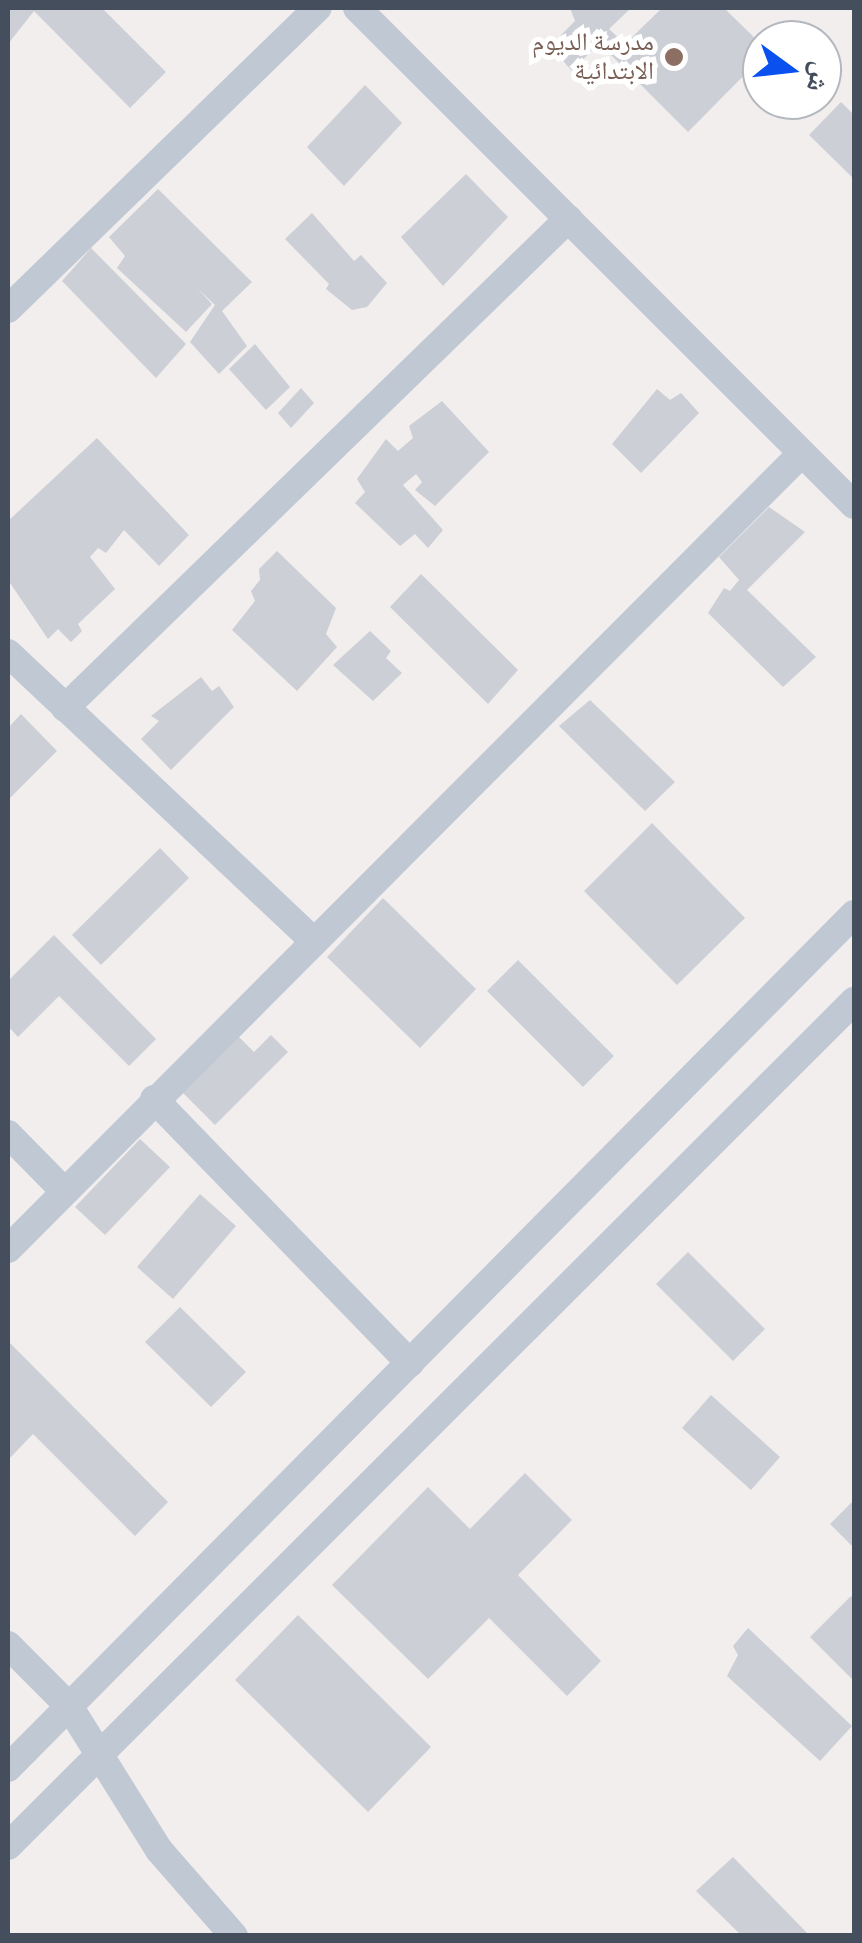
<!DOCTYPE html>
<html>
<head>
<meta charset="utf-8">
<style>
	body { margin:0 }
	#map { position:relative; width:862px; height:1943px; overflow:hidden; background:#f1eeed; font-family:"Roboto Condensed","Noto Naskh Arabic",sans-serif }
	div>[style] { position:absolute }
	.building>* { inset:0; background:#cccfd6 }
	.minor>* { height:28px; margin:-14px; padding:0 14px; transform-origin:14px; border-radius:14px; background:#c0c8d4 }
	.dots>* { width:28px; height:28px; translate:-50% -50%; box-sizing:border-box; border:5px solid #fff; border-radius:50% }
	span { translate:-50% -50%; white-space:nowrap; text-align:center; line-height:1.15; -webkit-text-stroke:10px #fff; paint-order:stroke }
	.education-label { font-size:25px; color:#785e54 }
	.right { translate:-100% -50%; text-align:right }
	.frame { position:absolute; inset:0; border:10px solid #444e5d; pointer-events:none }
	.north { position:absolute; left:742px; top:20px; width:100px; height:100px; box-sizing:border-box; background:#fff; border:2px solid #b4b8be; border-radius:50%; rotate:105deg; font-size:28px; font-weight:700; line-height:40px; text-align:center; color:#444e5d }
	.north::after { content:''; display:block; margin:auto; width:35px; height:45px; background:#0950ef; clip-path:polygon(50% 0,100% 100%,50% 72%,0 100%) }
</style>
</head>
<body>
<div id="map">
	<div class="building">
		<div style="clip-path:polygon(8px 8px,102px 8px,166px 72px,130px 108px,34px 11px,8px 44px)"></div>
		<div style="clip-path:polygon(570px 8px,631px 8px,609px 29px,625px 44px,662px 8px,724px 8px,762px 45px,762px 57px,688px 132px,599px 43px,572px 71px,550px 46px,575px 21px)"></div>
		<div style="clip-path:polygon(365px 85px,402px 123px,344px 186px,307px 147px)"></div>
		<div style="clip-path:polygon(841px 102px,854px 115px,854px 179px,809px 135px)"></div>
		<div style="clip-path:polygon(466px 174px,508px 217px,443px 286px,401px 237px)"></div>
		<div style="clip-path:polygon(158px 189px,252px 282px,222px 311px,247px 346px,219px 374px,190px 342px,215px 305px,197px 288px,212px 304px,186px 332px,117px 268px,125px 256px,109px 237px)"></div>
		<div style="clip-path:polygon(312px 213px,354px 261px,361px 255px,387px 283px,367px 307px,352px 310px,326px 289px,329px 284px,285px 239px)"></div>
		<div style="clip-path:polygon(91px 248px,186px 344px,156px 378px,62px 281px)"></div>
		<div style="clip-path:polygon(255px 344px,290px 387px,266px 410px,229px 369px)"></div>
		<div style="clip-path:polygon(301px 388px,314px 403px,291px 428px,278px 413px)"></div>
		<div style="clip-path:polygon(657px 389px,670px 400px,681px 393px,699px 413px,641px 473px,612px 444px)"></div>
		<div style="clip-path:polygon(442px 401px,489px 452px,435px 506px,415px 490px,422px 482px,416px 474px,403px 485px,443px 530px,428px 548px,415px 534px,400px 546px,355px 503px,365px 492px,357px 479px,386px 439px,398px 451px,413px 438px,409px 426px)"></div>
		<div style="clip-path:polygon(97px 438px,189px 535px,159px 566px,124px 530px,106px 553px,98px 548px,90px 557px,115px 589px,78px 624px,82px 631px,71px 642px,58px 629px,48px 639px,8px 580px,8px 521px)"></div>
		<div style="clip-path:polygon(769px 507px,805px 532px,747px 590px,816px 657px,783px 687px,708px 613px,724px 588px,730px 591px,739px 580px,719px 557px)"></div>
		<div style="clip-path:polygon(277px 551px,336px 608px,326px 634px,337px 647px,297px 691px,232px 630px,255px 601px,251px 591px,260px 580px,259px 569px)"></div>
		<div style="clip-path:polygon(421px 574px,518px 670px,488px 704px,390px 607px)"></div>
		<div style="clip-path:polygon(370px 631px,391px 651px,386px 658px,402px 673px,373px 701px,333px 665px)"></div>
		<div style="clip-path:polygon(201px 677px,212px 691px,219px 686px,234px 707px,171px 770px,141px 739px,159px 721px,151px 716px)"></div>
		<div style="clip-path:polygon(590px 700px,675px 782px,645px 811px,559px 726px)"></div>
		<div style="clip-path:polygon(21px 714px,57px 751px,8px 800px,8px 728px)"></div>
		<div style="clip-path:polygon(652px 823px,745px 918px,677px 985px,584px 891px)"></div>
		<div style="clip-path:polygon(160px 848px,189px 878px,101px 965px,72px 935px)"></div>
		<div style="clip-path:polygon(383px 898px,476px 989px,420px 1048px,327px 957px)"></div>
		<div style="clip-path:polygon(54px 935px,156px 1039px,129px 1066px,59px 996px,18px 1037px,8px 1026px,8px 981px)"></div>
		<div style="clip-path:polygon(518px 960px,614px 1056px,583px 1087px,487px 991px)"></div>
		<div style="clip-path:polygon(271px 1035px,288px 1052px,215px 1125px,182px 1092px,238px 1036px,254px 1052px)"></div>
		<div style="clip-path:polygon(140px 1139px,170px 1167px,105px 1235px,75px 1207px)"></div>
		<div style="clip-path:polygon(200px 1194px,236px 1226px,173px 1299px,137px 1267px)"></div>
		<div style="clip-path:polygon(688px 1252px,765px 1329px,733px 1361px,656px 1284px)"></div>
		<div style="clip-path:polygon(180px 1307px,246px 1372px,211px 1407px,145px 1342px)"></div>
		<div style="clip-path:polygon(8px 1341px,168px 1502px,135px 1536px,33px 1434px,8px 1460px)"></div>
		<div style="clip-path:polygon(711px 1395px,780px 1457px,751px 1490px,682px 1428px)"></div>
		<div style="clip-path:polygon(525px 1473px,572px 1520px,518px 1575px,601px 1661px,567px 1696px,489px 1618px,428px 1679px,332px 1585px,428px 1487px,470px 1529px)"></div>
		<div style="clip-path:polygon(854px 1500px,854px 1548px,830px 1524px)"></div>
		<div style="clip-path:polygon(851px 1596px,854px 1599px,854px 1681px,810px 1637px)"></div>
		<div style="clip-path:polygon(298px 1615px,431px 1747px,368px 1812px,235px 1680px)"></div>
		<div style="clip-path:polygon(748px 1628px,852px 1726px,820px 1761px,727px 1676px,738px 1655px,733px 1646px)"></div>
		<div style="clip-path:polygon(733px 1857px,810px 1936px,742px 1936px,696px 1891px)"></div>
	</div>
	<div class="minor">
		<div style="left:357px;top:8px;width:703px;rotate:45deg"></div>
		<div style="left:8px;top:309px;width:432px;rotate:-44.2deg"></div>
		<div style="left:8px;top:653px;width:419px;rotate:43.3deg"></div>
		<div style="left:65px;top:708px;width:702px;rotate:-44.19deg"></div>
		<div style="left:154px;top:1099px;width:368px;rotate:45.9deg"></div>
		<div style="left:8px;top:1134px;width:80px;rotate:45.5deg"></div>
		<div style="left:8px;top:1249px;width:1124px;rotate:-45.07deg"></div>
		<div style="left:8px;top:1645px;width:86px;rotate:45deg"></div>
		<div style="left:69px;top:1706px;width:170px;rotate:58deg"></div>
		<div style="left:159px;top:1850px;width:114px;rotate:48.9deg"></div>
		<div style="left:8px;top:1768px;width:1202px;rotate:-45.27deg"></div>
		<div style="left:8px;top:1846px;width:1196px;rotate:-44.97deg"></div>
	</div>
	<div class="dots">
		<div style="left:674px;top:57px;background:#8d6e63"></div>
	</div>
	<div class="education-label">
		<span class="right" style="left:654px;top:57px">مدرسة الديوم<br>الابتدائية</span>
	</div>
	<div class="frame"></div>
	<div class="north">ش</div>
</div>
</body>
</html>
